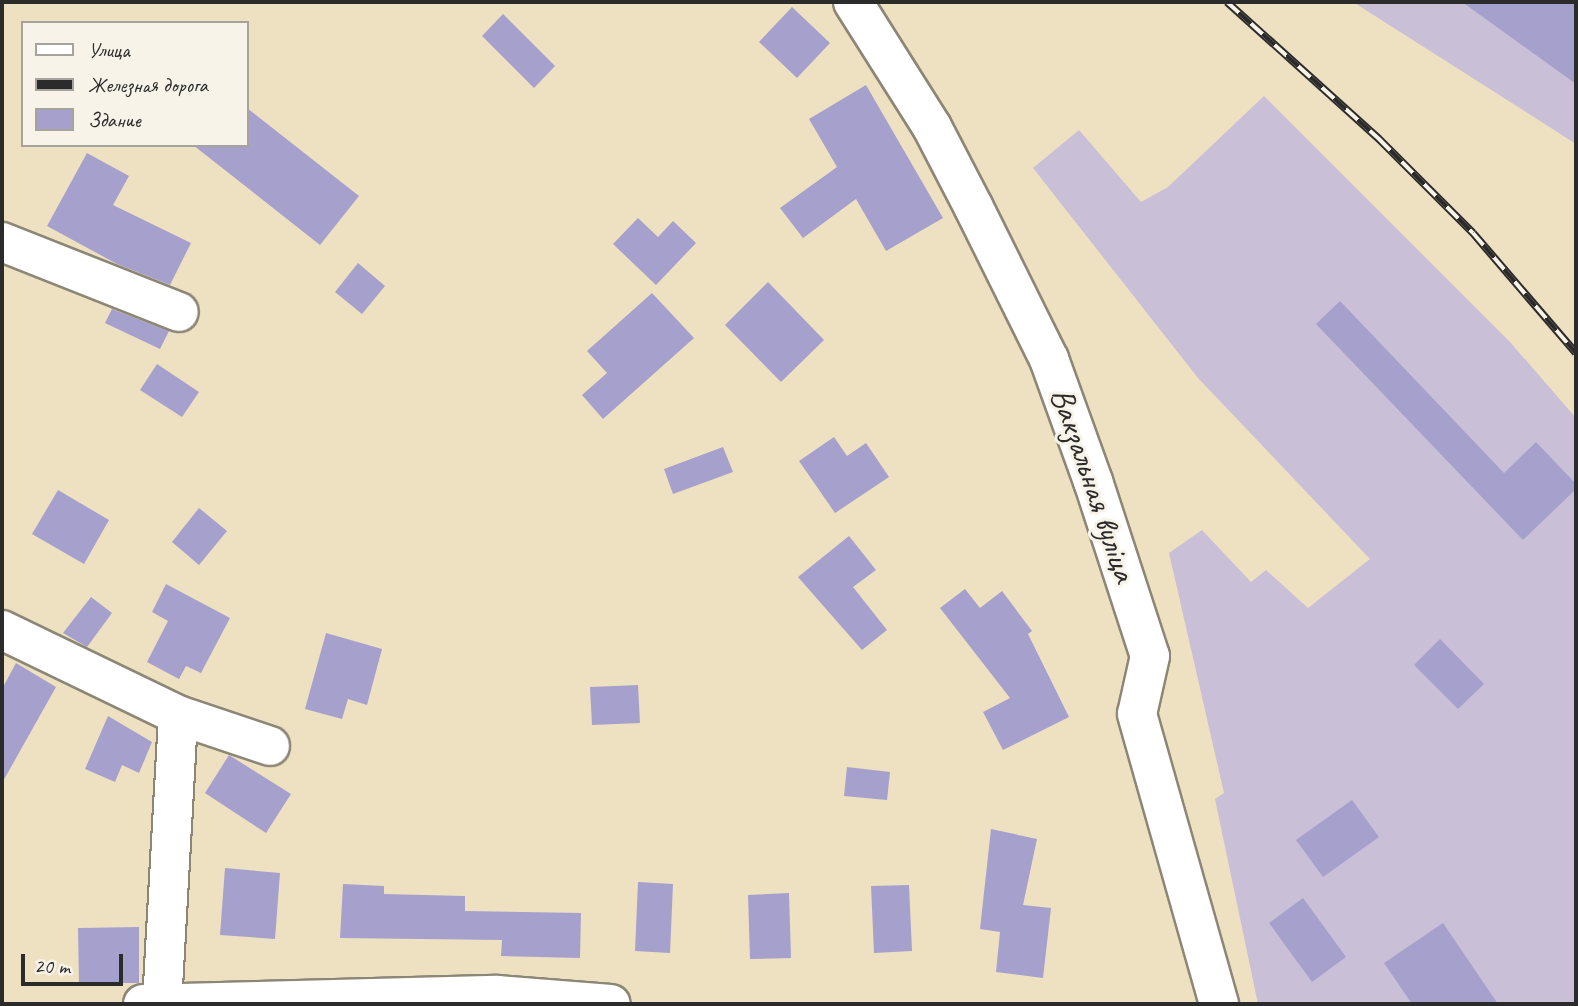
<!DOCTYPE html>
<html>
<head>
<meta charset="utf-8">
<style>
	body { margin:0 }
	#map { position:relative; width:1578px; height:1006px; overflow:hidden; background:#eee1c2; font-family:Caveat,sans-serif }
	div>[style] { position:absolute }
	.industrial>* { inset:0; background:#c9bfd7 }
	.building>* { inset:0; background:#a6a0cc }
	.roads { filter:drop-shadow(2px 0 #8c8676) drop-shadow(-2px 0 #8c8676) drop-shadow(0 2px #8c8676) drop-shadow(0 -2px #8c8676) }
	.street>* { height:38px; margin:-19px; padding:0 19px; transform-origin:19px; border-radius:19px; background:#fff }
	.rail>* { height:8px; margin-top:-4px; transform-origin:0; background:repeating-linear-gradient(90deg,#f7f3e8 0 16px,#2b2b2b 0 32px); box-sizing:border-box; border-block:2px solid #2b2b2b }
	span { translate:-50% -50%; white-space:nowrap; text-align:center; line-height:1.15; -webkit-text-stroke:6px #f7f3e8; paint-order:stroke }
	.street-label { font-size:33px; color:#2b2b2b }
	.frame { position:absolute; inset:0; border:4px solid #2b2b2b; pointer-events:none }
	.legend { position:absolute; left:21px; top:21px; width:228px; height:126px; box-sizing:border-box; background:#f7f3e8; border:2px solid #a5a39c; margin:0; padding:9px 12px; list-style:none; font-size:21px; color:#2b2b2b }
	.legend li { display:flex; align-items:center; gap:14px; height:35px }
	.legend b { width:35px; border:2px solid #a5a39c }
	.scale { position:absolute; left:21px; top:954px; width:102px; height:32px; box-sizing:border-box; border:4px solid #2b2b2b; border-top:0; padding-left:9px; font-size:21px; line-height:24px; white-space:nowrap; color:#2b2b2b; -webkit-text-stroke:5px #f7f3e8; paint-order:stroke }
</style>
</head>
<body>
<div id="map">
	<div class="industrial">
		<div style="clip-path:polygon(1353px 2px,1576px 2px,1576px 144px,1540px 121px)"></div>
		<div style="clip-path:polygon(1264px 96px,1510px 342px,1576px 418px,1576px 1004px,1258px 1004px,1215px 799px,1224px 793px,1169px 553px,1202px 530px,1251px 582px,1266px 570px,1308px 608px,1370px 559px,1198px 378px,1033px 168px,1079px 130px,1141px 202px,1168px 187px)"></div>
	</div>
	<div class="building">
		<div style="clip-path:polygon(1462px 2px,1576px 2px,1576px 84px)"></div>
		<div style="clip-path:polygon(792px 7px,830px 43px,797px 78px,759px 42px)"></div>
		<div style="clip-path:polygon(503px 14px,555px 66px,534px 88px,482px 36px)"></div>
		<div style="clip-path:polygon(866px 85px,943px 218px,886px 251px,856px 199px,803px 238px,780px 208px,837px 167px,809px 119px)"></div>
		<div style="clip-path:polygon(247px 108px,359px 196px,320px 245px,193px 145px,247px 145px)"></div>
		<div style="clip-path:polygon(87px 153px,129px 176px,113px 205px,191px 243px,170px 285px,117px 264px,47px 226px)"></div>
		<div style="clip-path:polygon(638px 218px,658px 237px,673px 221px,696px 243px,656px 285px,613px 244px)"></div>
		<div style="clip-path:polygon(358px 263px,385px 286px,362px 314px,335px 292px)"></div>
		<div style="clip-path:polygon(768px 282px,824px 340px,781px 382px,725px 325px)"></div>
		<div style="clip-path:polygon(652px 293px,694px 338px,603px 419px,582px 395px,607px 373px,587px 351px)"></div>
		<div style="clip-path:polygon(1340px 301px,1504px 473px,1536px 442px,1576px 484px,1576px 489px,1523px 540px,1316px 324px)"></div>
		<div style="clip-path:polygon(112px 309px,169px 331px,160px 349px,105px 323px)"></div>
		<div style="clip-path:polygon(157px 364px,199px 392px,182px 417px,140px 390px)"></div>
		<div style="clip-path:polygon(834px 437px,847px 456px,866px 443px,889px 477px,835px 513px,799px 461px)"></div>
		<div style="clip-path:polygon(723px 447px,733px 472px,673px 494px,664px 469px)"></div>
		<div style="clip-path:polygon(58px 490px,109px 520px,84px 564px,32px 534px)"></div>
		<div style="clip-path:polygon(199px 508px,227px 531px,199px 565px,172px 542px)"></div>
		<div style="clip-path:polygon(849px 536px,876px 570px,853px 587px,887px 630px,862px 650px,798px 577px)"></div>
		<div style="clip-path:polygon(166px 584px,230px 618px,201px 673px,186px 666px,179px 679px,147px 662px,168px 621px,152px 612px)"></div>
		<div style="clip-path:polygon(965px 589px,980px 608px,1002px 591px,1032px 631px,1028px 634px,1069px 717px,1003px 750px,983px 712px,1010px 698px,940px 608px)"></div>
		<div style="clip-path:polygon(91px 597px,112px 613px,87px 647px,63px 633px)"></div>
		<div style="clip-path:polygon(326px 633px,382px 649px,367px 705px,348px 699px,342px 719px,305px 709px)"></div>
		<div style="clip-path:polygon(1440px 639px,1484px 684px,1458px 709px,1414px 665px)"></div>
		<div style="clip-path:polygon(16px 663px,56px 687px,2px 783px,2px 689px)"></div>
		<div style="clip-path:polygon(638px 685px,640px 723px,592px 725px,590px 687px)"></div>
		<div style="clip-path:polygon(108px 716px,152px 742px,139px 773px,122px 765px,115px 782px,85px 769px)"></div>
		<div style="clip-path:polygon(229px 755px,291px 794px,266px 833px,205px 793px)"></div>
		<div style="clip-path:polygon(847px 767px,890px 772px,887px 800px,844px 796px)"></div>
		<div style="clip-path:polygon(1352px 800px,1379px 837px,1323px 877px,1296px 840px)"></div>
		<div style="clip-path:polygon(991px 829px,1037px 839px,1023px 905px,1051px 908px,1043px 978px,996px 972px,1000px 932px,980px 929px)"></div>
		<div style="clip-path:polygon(225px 868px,280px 873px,275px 939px,220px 935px)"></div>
		<div style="clip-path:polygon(638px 882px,673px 884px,670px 953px,635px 951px)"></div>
		<div style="clip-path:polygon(343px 884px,384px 886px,384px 894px,465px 896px,465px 911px,581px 913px,580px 958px,501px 956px,502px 940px,340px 938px)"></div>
		<div style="clip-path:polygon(909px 885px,912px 951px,874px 953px,871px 886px)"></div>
		<div style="clip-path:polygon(789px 893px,791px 958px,750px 959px,748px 895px)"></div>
		<div style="clip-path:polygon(1303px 898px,1346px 957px,1312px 982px,1269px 923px)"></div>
		<div style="clip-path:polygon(1443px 923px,1498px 1004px,1412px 1004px,1384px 963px)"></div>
		<div style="clip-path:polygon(139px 927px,139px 983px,79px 983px,78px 928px)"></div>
	</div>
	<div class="roads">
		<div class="street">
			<div style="left:853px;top:2px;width:148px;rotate:57.7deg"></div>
			<div style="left:932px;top:127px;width:91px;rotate:62.6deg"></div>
			<div style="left:974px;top:208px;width:169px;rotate:63.6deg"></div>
			<div style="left:1049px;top:359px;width:130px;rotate:70.2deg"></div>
			<div style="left:1093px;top:481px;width:184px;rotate:72deg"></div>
			<div style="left:1150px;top:656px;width:59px;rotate:102.6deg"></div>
			<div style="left:1137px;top:714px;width:301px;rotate:74.2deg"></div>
			<div style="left:2px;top:242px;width:190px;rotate:21.6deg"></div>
			<div style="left:2px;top:630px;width:195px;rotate:25.8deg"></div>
			<div style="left:178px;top:715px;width:97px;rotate:18.6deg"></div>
			<div style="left:143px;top:1004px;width:354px;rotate:-1.5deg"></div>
			<div style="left:497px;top:995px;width:114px;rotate:4.5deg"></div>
			<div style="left:162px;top:1004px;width:289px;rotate:-86.8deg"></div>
		</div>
	</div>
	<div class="rail">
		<div style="left:1227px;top:2px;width:205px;rotate:42deg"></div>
		<div style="left:1379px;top:139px;width:133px;rotate:45deg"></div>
		<div style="left:1473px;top:233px;width:158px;rotate:49.4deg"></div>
	</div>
	<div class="street-label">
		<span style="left:1093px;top:485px;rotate:71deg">Вакзальная вуліца</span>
	</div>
	<div class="frame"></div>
	<ul class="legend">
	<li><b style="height:9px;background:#fff"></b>Улица</li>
	<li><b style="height:9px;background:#2b2b2b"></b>Железная дорога</li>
	<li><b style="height:19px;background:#a6a0cc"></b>Здание</li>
	</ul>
	<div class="scale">20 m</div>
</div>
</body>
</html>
